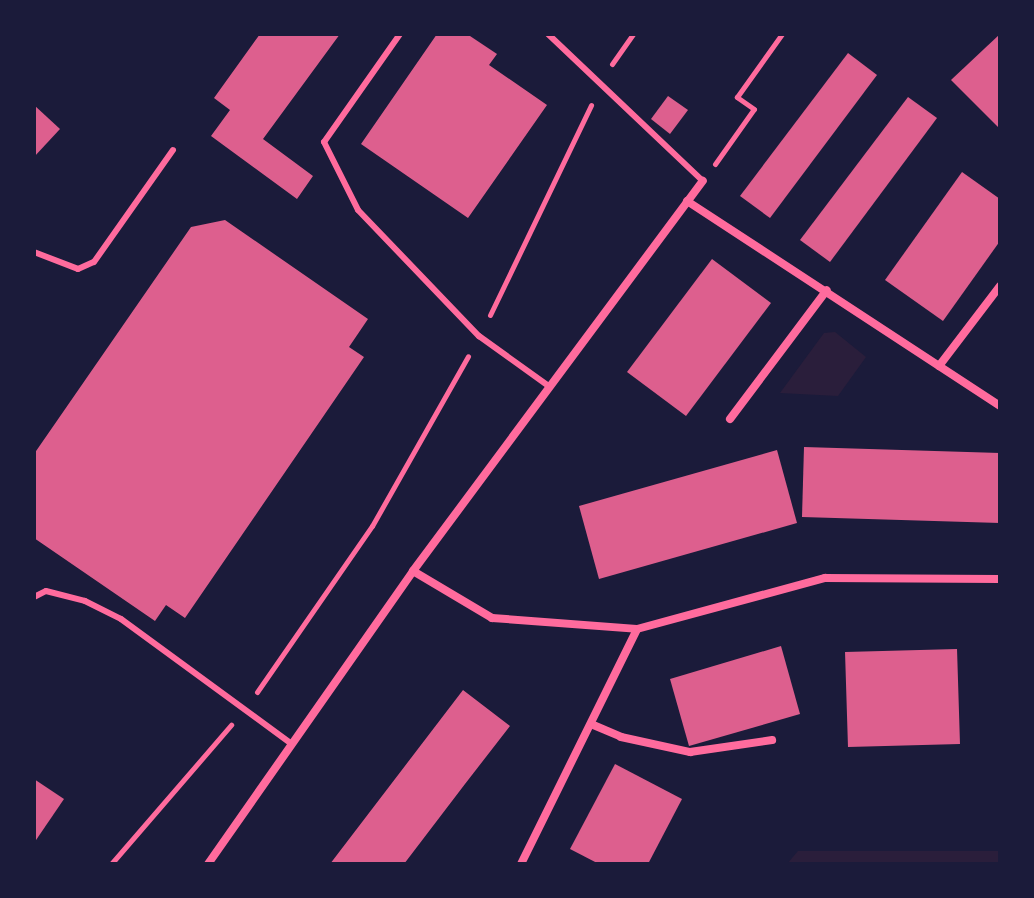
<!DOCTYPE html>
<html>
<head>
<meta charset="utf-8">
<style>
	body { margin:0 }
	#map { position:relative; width:1034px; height:898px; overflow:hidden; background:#1b1b3a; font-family:Karla,sans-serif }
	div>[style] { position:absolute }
	.green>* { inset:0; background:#2a1e3b }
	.building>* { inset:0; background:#dd5f8e }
	.path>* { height:5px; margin:-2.5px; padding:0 2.5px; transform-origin:2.5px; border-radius:2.5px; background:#ff6b9d }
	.service>* { height:6px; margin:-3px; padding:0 3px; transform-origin:3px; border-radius:3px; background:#ff6b9d }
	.minor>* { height:8px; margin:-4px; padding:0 4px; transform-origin:4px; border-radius:4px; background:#ff6b9d }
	span { translate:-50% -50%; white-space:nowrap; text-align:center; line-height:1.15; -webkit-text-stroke:6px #1b1b3a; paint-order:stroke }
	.frame { position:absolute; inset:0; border:36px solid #1b1b3a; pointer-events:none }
</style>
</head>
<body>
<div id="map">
	<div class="green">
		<div style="clip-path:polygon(835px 332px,866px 357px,838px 396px,780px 393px,824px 333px)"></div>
		<div style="clip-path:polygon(798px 851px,1000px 851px,1000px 864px,787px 864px)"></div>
	</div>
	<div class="building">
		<div style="clip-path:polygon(260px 34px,340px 34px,263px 139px,313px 176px,297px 199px,211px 136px,230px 110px,214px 98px)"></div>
		<div style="clip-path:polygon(437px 34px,467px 34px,497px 54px,489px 65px,547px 105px,468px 218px,361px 144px)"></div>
		<div style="clip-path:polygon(1000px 34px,1000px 129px,951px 80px)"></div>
		<div style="clip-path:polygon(848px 53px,877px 75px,770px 218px,740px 196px)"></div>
		<div style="clip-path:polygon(668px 96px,688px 110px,670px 134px,651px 119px)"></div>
		<div style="clip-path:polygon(908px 97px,937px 118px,830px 262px,800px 240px)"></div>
		<div style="clip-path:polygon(34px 105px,60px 129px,34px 157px)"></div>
		<div style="clip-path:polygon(962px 172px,1000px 199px,1000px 241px,943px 321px,885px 280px)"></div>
		<div style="clip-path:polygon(225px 220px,368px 319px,349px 347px,364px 357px,185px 618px,166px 605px,155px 621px,34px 538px,34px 454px,191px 227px)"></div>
		<div style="clip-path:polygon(712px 259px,771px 303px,686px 416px,627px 372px)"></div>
		<div style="clip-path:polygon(804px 447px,1000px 453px,1000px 523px,802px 517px)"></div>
		<div style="clip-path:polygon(777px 450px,797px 523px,599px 579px,579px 506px)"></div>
		<div style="clip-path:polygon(781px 646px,800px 714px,689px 746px,670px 679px)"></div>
		<div style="clip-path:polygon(957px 649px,960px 744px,848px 747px,845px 652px)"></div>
		<div style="clip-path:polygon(463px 690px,510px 726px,465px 784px,404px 864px,330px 864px)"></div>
		<div style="clip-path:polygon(615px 764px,682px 799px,648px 864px,599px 864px,570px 849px)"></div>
		<div style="clip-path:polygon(34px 779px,64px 799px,34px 843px)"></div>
	</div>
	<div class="path">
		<div style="left:612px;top:64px;width:37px;rotate:-55deg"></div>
		<div style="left:715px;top:164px;width:67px;rotate:-54.7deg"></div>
		<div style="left:754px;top:109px;width:21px;rotate:-145deg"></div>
		<div style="left:737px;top:97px;width:77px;rotate:-54.5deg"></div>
		<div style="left:490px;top:315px;width:233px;rotate:-64.3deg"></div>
		<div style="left:257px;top:692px;width:202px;rotate:-55.3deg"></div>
		<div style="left:372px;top:526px;width:195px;rotate:-60.5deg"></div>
		<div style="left:111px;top:864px;width:184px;rotate:-49.2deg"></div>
	</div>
	<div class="service">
		<div style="left:400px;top:34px;width:132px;rotate:125.1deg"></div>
		<div style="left:324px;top:142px;width:76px;rotate:63.4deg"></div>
		<div style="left:358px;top:210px;width:175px;rotate:46.2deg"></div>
		<div style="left:479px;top:336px;width:87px;rotate:35.7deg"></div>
		<div style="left:548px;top:34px;width:214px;rotate:43.5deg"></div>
		<div style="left:34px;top:252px;width:47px;rotate:21.1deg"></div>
		<div style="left:78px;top:269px;width:17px;rotate:-24deg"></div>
		<div style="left:94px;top:262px;width:137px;rotate:-54.8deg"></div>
		<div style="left:34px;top:597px;width:13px;rotate:-27deg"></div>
		<div style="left:46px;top:591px;width:40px;rotate:14.4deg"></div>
		<div style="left:85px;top:601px;width:40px;rotate:26.6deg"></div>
		<div style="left:121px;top:619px;width:212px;rotate:36.2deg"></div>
	</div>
	<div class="minor">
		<div style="left:687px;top:201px;width:374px;rotate:33.2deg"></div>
		<div style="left:939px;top:366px;width:101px;rotate:-52.7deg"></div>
		<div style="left:730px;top:419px;width:161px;rotate:-53.1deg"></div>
		<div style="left:413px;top:571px;width:92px;rotate:30.7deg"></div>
		<div style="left:492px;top:618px;width:145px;rotate:4.3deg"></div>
		<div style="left:637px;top:629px;width:195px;rotate:-15.2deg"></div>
		<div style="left:825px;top:578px;width:175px;rotate:0.3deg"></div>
		<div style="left:591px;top:724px;width:33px;rotate:23deg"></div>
		<div style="left:621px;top:737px;width:71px;rotate:12.3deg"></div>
		<div style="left:690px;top:752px;width:83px;rotate:-8.3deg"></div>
		<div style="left:208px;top:864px;width:358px;rotate:-55deg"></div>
		<div style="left:413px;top:571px;width:486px;rotate:-53.4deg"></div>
		<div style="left:521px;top:864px;width:262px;rotate:-63.7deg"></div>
	</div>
	<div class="frame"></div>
</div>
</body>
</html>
